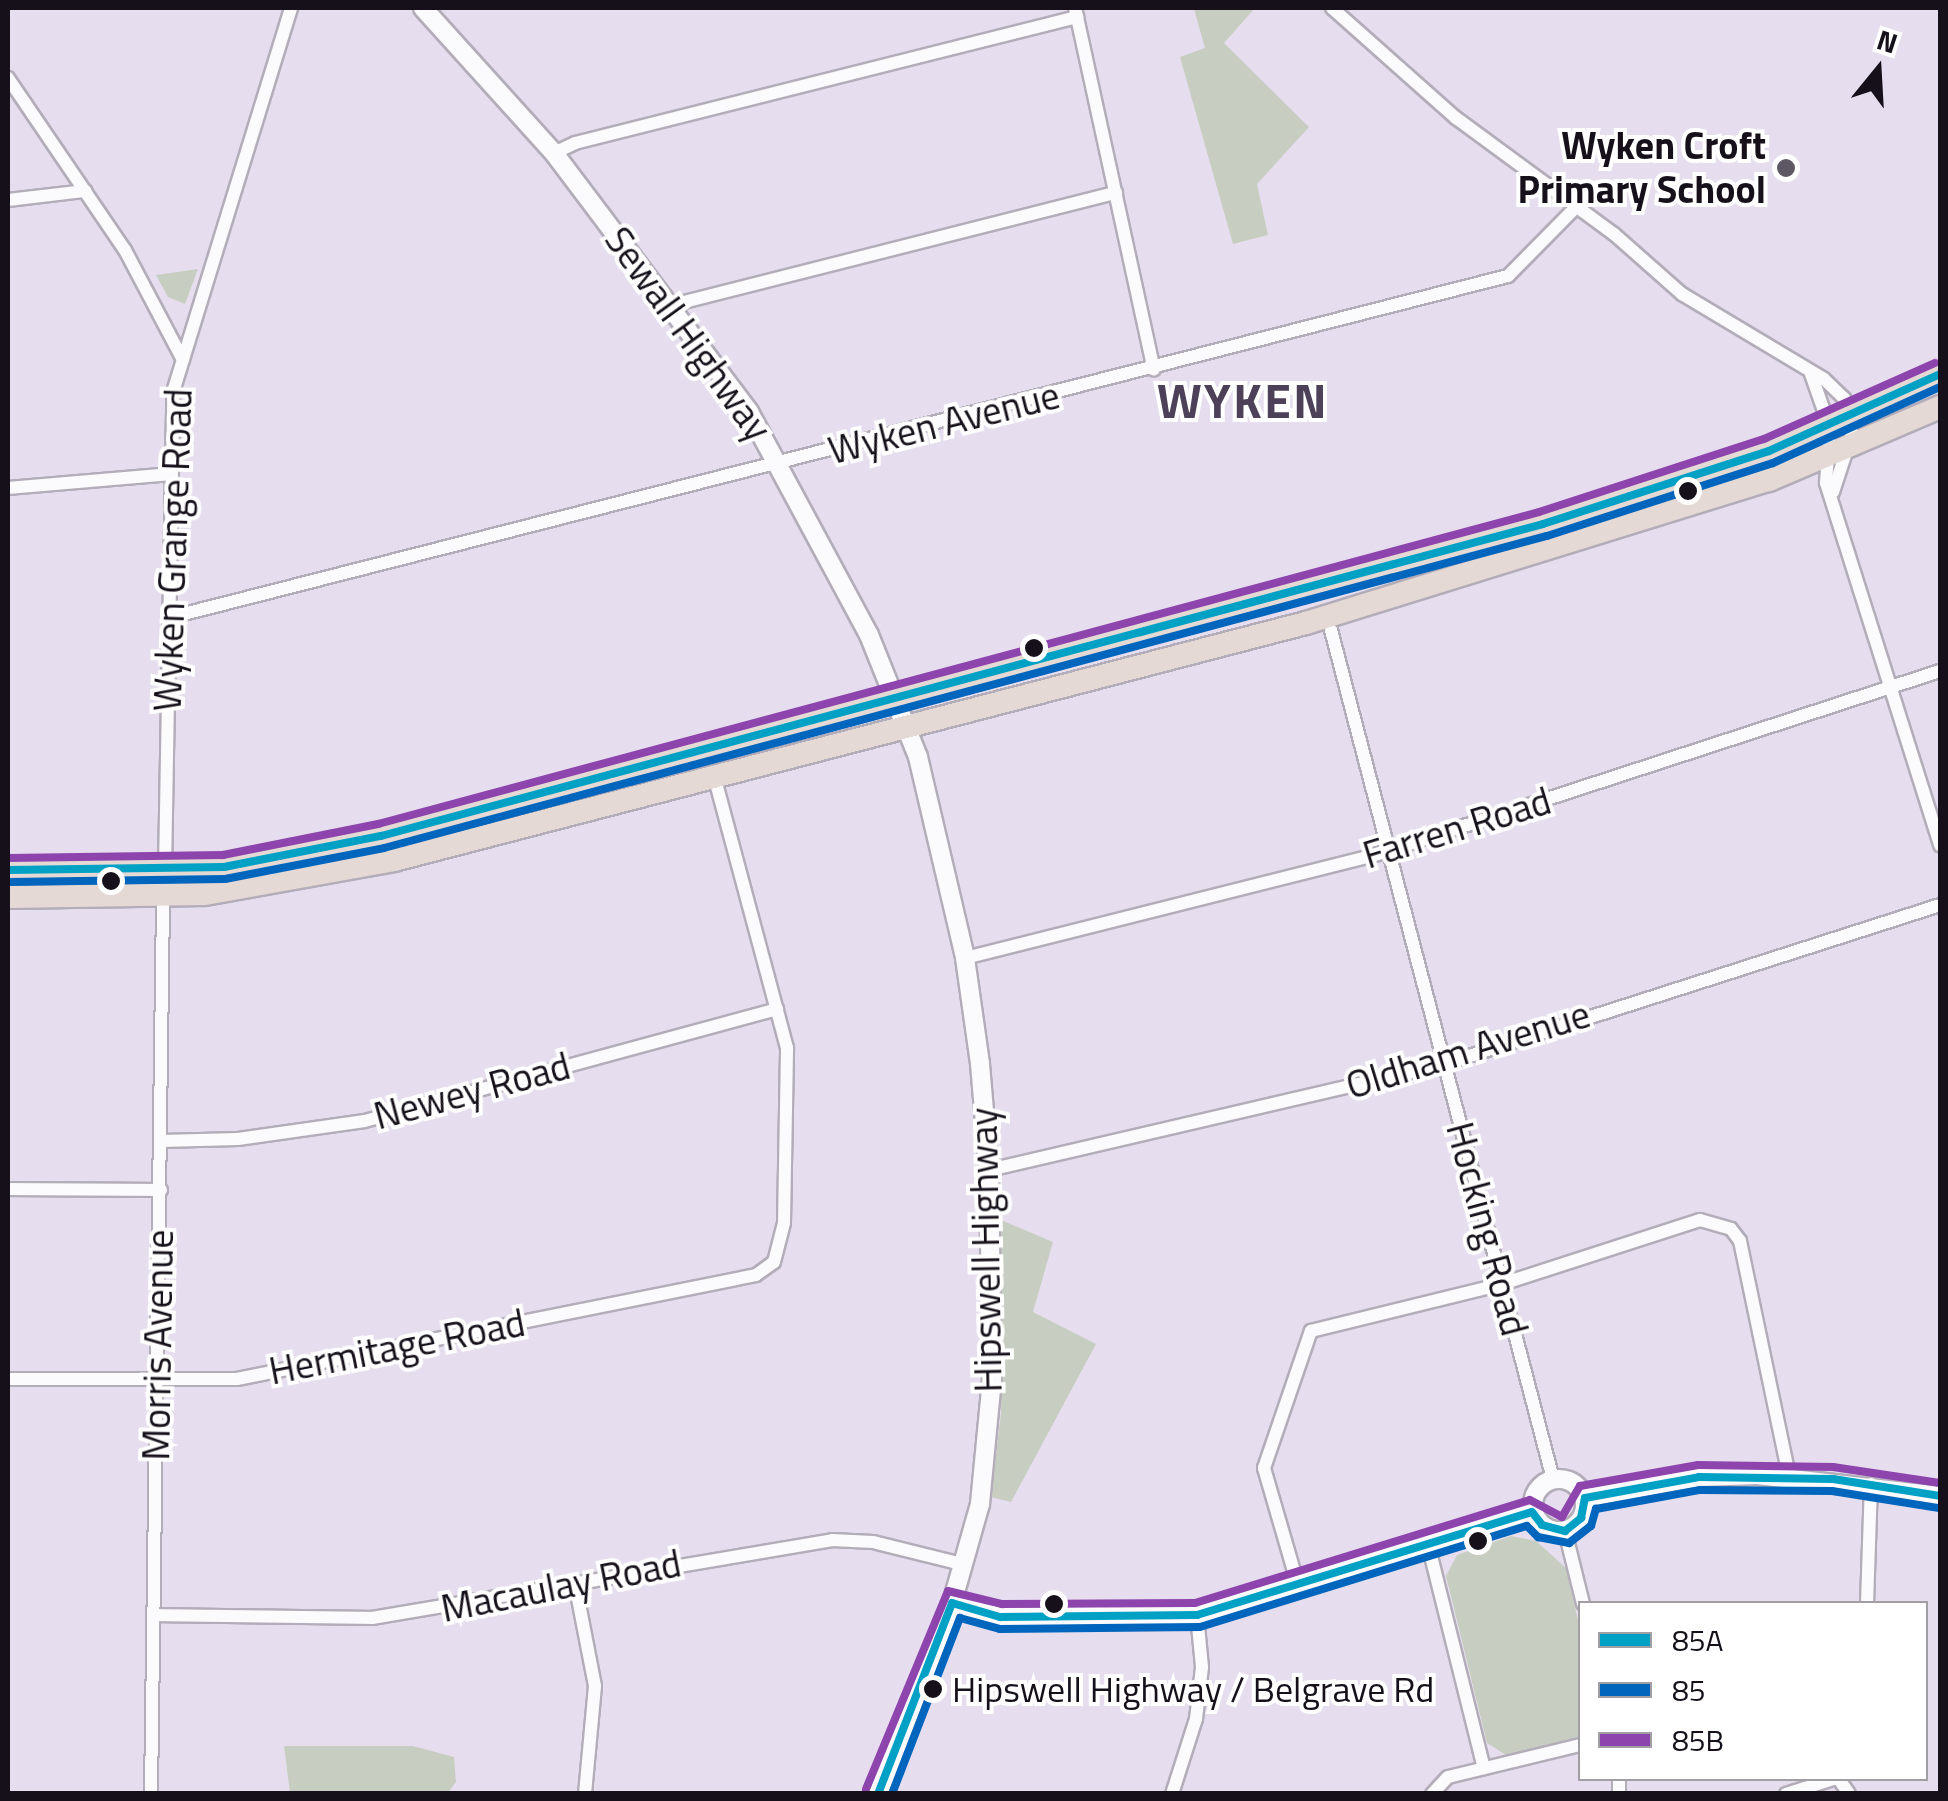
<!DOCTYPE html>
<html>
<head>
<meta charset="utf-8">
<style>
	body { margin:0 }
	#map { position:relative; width:1948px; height:1801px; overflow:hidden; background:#e6deee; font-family:"Titillium Web",sans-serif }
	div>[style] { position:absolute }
	.green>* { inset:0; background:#c7cec1 }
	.roads { filter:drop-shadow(2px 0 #b3acb9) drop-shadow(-2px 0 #b3acb9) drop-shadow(0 2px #b3acb9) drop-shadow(0 -2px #b3acb9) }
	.minor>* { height:12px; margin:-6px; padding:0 6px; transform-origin:6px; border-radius:6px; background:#fbfafc }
	.tertiary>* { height:18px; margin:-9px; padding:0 9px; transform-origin:9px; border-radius:9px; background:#fbfafc }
	.tertiary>.ring { margin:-9px; padding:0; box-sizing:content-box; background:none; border:18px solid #fbfafc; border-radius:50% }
	.trunk>* { height:22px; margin:-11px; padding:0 11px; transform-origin:11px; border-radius:11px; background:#e4d9d4 }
	.bus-1>* { height:8px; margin:-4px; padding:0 4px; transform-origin:4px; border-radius:4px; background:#01a1c5 }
	.bus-2>* { height:8px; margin:-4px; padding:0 4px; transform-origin:4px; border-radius:4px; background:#0065bd }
	.bus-3>* { height:8px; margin:-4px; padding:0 4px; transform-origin:4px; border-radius:4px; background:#8e44ad }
	.dots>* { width:28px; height:28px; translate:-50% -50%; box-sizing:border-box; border:5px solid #fff; border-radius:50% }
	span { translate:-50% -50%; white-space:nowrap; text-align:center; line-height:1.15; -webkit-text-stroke:8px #fff; paint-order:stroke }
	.bus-label { font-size:36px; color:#15101a }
	.left { translate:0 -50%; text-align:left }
	.poi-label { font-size:38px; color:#15101a; font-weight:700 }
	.right { translate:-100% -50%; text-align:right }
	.street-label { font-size:38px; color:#15101a }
	.district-label { font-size:48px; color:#4c4158; font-weight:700; letter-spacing:2.5px }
	.frame { position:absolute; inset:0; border:10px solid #15101a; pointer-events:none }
	.legend { position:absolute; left:1578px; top:1601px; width:350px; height:180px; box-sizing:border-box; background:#fff; border:2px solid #a19fa3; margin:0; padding:12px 18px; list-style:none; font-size:30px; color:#15101a }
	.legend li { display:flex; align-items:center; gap:20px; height:50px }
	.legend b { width:50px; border:2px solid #a19fa3 }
	.north { position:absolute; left:1828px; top:20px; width:100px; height:100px; -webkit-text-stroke:8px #fff; paint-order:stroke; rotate:18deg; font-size:28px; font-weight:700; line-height:40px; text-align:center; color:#15101a }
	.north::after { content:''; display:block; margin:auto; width:35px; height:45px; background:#15101a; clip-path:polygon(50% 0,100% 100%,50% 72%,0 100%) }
</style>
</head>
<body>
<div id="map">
	<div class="green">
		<div style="clip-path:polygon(1255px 8px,1224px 43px,1309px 127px,1257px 184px,1268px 235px,1233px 244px,1180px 57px,1205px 48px,1194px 9px)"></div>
		<div style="clip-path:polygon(198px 269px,185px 304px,168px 297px,156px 275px)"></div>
		<div style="clip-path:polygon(1001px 1220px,1053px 1242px,1033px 1312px,1096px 1344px,1011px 1502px,991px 1497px,1001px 1413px)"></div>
		<div style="clip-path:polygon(1511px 1536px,1536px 1541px,1566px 1568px,1580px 1629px,1580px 1737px,1506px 1755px,1487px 1743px,1446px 1576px,1457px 1555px)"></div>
		<div style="clip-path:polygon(284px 1746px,413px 1746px,454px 1757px,456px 1782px,448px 1793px,290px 1793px)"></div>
	</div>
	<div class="roads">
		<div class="minor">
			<div style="left:1075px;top:8px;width:370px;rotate:77.7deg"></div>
			<div style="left:1332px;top:8px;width:166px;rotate:41.6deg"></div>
			<div style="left:1456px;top:118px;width:196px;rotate:36.3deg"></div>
			<div style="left:1614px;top:234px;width:91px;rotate:41.4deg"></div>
			<div style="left:1682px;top:294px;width:165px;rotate:30.9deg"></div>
			<div style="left:1824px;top:379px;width:28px;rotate:44deg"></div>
			<div style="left:1844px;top:398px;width:37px;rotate:77deg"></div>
			<div style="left:1852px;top:434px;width:61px;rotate:108.1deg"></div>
			<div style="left:8px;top:78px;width:208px;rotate:55.8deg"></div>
			<div style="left:125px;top:250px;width:124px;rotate:62.2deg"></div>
			<div style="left:554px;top:153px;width:23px;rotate:-25deg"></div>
			<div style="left:575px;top:143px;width:518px;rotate:-14.09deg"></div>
			<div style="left:8px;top:200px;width:78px;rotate:-6.7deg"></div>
			<div style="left:672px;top:305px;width:458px;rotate:-14.2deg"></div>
			<div style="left:1811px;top:374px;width:57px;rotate:70.6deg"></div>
			<div style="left:1830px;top:428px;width:55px;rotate:94.2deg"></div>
			<div style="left:1826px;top:483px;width:380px;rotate:72.5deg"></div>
			<div style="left:8px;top:488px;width:164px;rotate:-4.9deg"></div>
			<div style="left:168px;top:618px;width:1383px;rotate:-14.32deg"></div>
			<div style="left:1508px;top:276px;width:98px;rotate:-45.4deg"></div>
			<div style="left:1331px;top:630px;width:878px;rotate:75.35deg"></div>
			<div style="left:165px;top:870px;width:478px;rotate:-89deg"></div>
			<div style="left:173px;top:392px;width:402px;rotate:-72.9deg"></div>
			<div style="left:965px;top:958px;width:426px;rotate:-14.1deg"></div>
			<div style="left:1378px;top:854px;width:591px;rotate:-18.04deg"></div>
			<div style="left:161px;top:1141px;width:77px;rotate:-1.5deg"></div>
			<div style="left:238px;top:1139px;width:128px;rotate:-8.1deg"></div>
			<div style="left:365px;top:1121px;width:427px;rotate:-15.2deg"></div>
			<div style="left:989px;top:1170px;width:467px;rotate:-13.1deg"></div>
			<div style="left:1444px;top:1064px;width:521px;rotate:-17.77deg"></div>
			<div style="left:8px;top:1189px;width:153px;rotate:0.4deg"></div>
			<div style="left:8px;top:1379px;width:229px"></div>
			<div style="left:237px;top:1379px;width:529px;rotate:-11.33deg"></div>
			<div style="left:756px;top:1275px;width:22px;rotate:-36deg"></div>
			<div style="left:774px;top:1262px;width:40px;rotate:-75.6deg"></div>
			<div style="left:784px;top:1223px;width:175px;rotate:-89deg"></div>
			<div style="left:787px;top:1048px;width:282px;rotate:-105deg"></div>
			<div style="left:1565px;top:1531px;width:75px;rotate:76.1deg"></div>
			<div style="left:1428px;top:1544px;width:231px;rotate:76deg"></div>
			<div style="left:575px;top:1583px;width:105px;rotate:79deg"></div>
			<div style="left:595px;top:1686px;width:108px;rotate:95.3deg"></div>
			<div style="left:1298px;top:1585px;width:122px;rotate:-106.2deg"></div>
			<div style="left:1264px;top:1468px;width:145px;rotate:-71.1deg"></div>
			<div style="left:1311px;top:1331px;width:197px;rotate:-13.8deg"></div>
			<div style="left:1502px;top:1284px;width:208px;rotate:-17.9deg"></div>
			<div style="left:1700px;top:1220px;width:32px;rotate:16deg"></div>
			<div style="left:1731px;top:1229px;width:15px;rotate:53deg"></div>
			<div style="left:1740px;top:1241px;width:240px;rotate:78.2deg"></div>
			<div style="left:1867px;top:1604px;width:120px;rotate:-88.1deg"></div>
			<div style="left:155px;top:1615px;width:217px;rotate:0.8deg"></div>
			<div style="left:372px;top:1618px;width:467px;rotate:-9.6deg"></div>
			<div style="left:832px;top:1540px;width:41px;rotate:2.8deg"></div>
			<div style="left:873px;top:1542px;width:92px;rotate:13.9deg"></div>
			<div style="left:1838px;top:1778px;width:19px;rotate:55deg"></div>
			<div style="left:151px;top:1794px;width:898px;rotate:-89.23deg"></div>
			<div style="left:1172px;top:1794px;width:79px;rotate:-72.3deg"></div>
			<div style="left:1196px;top:1719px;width:52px;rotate:-83.4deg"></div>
			<div style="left:1202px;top:1667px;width:52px;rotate:-95.5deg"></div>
			<div style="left:1432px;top:1794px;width:23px;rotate:-47deg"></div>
			<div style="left:1448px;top:1777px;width:136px;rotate:-13.6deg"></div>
			<div style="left:1619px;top:1794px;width:16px;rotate:-90deg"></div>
			<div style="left:1786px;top:1794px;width:52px;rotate:-17.7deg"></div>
		</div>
		<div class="tertiary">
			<div style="left:423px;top:8px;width:195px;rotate:47.9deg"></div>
			<div style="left:554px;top:153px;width:324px;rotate:53deg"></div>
			<div style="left:749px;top:412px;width:253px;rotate:61.7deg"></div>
			<div style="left:869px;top:635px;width:131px;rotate:68.1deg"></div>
			<div style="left:918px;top:757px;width:206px;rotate:76.8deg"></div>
			<div style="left:965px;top:958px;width:107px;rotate:81.9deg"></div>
			<div style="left:980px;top:1064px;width:106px;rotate:85.1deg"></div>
			<div style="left:989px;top:1170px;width:209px;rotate:89.2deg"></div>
			<div style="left:992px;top:1379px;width:126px;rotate:95.5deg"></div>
			<div style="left:980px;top:1504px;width:103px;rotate:105.8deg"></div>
			<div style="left:952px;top:1603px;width:205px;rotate:111.2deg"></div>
			<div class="ring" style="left:1533px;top:1479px;width:34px;height:34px"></div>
			<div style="left:1585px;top:1498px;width:116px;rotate:-10.4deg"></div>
			<div style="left:1699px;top:1477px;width:58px;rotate:-2deg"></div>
			<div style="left:1757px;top:1475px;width:184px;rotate:6.5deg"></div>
			<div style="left:952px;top:1603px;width:50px;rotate:16.3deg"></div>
			<div style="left:1000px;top:1617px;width:197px;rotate:-0.6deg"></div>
			<div style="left:1197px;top:1615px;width:350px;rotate:-17.1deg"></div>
		</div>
		<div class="trunk">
			<div style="left:8px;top:870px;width:216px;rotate:-0.8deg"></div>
			<div style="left:224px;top:867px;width:160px;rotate:-11.2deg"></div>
			<div style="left:381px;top:836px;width:1203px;rotate:-15.03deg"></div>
			<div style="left:1543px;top:524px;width:237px;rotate:-17.9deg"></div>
			<div style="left:1769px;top:451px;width:188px;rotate:-24.2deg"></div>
			<div style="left:8px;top:897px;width:197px;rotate:-0.9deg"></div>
			<div style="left:205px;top:894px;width:192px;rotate:-10.2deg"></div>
			<div style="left:394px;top:860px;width:942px;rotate:-14.57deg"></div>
			<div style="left:1306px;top:623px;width:485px;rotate:-17.2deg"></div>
			<div style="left:1769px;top:480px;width:186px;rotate:-23.1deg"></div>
		</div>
	</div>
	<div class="bus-1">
		<div style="left:8px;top:870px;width:216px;rotate:-0.8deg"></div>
		<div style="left:224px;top:867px;width:160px;rotate:-11.2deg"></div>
		<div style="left:381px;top:836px;width:1203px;rotate:-15.03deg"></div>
		<div style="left:1543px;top:524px;width:237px;rotate:-17.9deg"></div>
		<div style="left:1769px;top:451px;width:188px;rotate:-24.2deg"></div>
		<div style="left:878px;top:1794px;width:205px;rotate:-68.8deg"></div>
		<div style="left:952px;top:1603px;width:50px;rotate:16.3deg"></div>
		<div style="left:1000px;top:1617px;width:197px;rotate:-0.6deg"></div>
		<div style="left:1197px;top:1615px;width:350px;rotate:-17.1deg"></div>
		<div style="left:1532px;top:1512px;width:16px;rotate:52deg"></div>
		<div style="left:1542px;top:1525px;width:24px;rotate:15deg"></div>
		<div style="left:1565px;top:1531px;width:21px;rotate:-39deg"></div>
		<div style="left:1581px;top:1518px;width:20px;rotate:-79deg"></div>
		<div style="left:1585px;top:1498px;width:116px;rotate:-10.4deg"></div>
		<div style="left:1699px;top:1477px;width:134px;rotate:0.9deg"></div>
		<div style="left:1833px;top:1479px;width:108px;rotate:9deg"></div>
	</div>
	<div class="bus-2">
		<div style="left:8px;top:882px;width:217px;rotate:-0.8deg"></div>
		<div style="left:225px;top:879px;width:162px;rotate:-11deg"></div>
		<div style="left:384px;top:848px;width:1204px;rotate:-15.02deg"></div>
		<div style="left:1547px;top:536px;width:237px;rotate:-17.9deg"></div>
		<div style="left:1773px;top:463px;width:183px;rotate:-24.5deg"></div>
		<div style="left:892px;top:1794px;width:189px;rotate:-68.9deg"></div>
		<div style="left:960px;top:1618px;width:41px;rotate:15.4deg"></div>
		<div style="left:1000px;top:1629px;width:200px;rotate:-0.6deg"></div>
		<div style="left:1200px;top:1627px;width:342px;rotate:-17.2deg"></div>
		<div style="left:1527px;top:1526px;width:16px;rotate:45deg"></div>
		<div style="left:1538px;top:1537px;width:32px;rotate:11deg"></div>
		<div style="left:1569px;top:1543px;width:28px;rotate:-38deg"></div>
		<div style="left:1591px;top:1526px;width:18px;rotate:-74deg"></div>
		<div style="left:1596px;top:1509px;width:106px;rotate:-10.4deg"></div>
		<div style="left:1700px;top:1490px;width:132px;rotate:0.4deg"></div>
		<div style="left:1832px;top:1491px;width:107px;rotate:9.1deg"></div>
	</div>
	<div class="bus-3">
		<div style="left:8px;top:858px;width:215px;rotate:-0.8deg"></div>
		<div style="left:223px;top:855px;width:158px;rotate:-11.3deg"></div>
		<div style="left:378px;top:824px;width:1202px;rotate:-15.04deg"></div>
		<div style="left:1539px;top:512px;width:237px;rotate:-18deg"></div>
		<div style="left:1764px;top:439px;width:187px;rotate:-24deg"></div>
		<div style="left:866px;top:1789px;width:214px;rotate:-67.5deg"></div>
		<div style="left:948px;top:1591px;width:56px;rotate:13.5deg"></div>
		<div style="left:1002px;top:1604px;width:193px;rotate:-0.3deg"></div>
		<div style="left:1195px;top:1603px;width:350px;rotate:-17.1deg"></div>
		<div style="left:1530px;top:1500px;width:36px;rotate:28deg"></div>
		<div style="left:1562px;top:1517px;width:36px;rotate:-60deg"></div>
		<div style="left:1580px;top:1486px;width:120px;rotate:-10.1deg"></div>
		<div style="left:1698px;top:1465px;width:135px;rotate:0.8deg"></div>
		<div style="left:1833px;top:1467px;width:108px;rotate:8.5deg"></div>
	</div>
	<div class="dots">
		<div style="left:1786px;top:168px;background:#5e5864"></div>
		<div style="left:1688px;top:491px;background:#15101a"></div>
		<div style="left:1034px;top:648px;background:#15101a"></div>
		<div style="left:111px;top:881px;background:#15101a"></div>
		<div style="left:1478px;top:1541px;background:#15101a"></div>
		<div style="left:1054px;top:1604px;background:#15101a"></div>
		<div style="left:933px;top:1689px;background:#15101a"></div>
	</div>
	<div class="bus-label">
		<span class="left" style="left:952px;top:1689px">Hipswell Highway / Belgrave Rd</span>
	</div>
	<div class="poi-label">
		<span class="right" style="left:1766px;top:168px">Wyken Croft<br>Primary School</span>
	</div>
	<div class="street-label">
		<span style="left:688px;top:334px;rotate:54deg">Sewall Highway</span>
		<span style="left:944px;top:423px;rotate:-14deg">Wyken Avenue</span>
		<span style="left:173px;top:550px;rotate:-88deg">Wyken Grange Road</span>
		<span style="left:1457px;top:828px;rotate:-17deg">Farren Road</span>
		<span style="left:1468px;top:1050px;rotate:-17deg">Oldham Avenue</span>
		<span style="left:472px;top:1091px;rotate:-15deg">Newey Road</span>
		<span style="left:1487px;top:1229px;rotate:75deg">Hocking Road</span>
		<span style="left:986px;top:1250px;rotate:-91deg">Hipswell Highway</span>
		<span style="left:158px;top:1345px;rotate:-89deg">Morris Avenue</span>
		<span style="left:397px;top:1347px;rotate:-11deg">Hermitage Road</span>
		<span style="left:561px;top:1586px;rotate:-11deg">Macaulay Road</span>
	</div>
	<div class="district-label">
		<span style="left:1243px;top:401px">WYKEN</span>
	</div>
	<div class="frame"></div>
	<ul class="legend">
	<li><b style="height:12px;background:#01a1c5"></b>85A</li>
	<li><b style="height:12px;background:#0065bd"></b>85</li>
	<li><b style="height:12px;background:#8e44ad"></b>85B</li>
	</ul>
	<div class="north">N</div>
</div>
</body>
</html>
